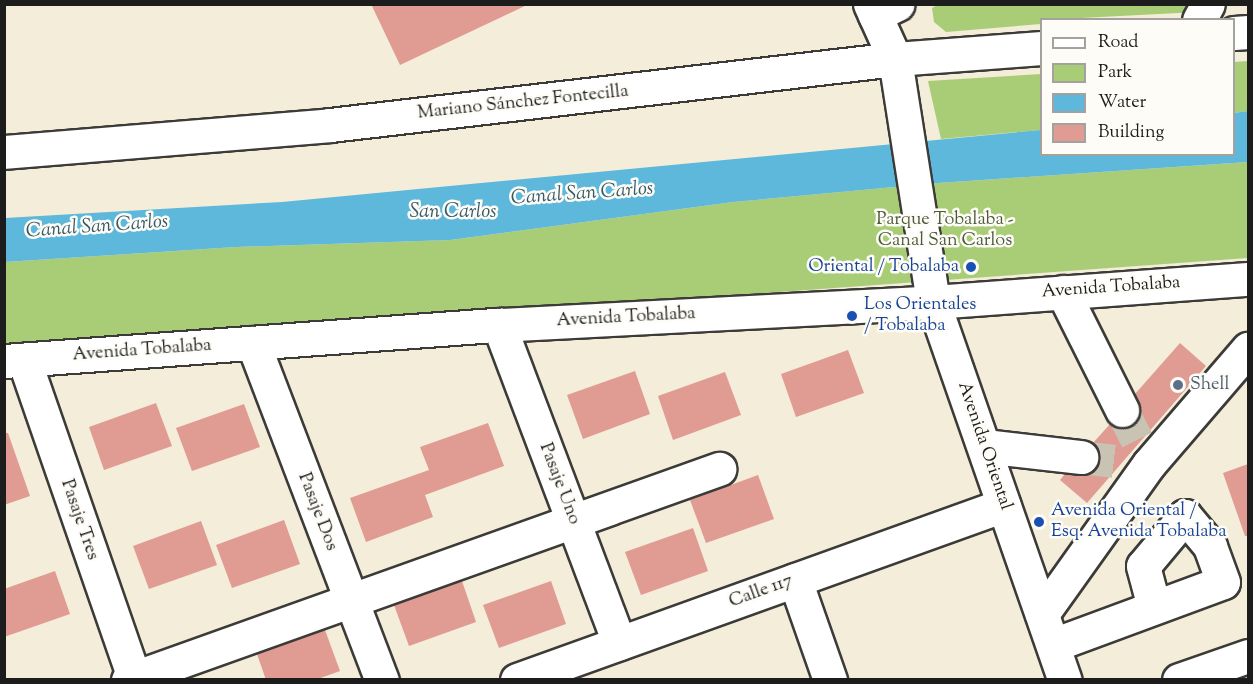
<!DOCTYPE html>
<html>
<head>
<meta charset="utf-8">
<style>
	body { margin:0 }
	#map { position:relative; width:1253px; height:684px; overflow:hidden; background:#f3edd9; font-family:"Sorts Mill Goudy",serif }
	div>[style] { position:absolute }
	.green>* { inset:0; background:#a9cd77 }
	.water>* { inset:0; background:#5db8db }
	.building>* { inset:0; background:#e09b93 }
	.minor-tunnel>* { height:33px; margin-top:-16.5px; transform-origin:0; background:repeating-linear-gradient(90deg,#c8c3b3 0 33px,transparent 0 49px) }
	.roads { filter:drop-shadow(2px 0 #3c3b38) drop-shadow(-2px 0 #3c3b38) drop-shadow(0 2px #3c3b38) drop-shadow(0 -2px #3c3b38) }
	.minor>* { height:33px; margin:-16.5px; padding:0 16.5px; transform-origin:16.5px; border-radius:16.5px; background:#fff }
	.major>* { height:33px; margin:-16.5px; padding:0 16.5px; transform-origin:16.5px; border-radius:16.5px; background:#fff }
	.dots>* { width:16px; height:16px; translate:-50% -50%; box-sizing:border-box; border:3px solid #fdfcf7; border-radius:50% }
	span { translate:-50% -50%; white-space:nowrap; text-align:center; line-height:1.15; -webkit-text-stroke:5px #fdfcf7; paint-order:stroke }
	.street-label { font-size:18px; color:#1c1c1c }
	.park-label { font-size:18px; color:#4d5a3c }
	.transit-label { font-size:18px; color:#164399 }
	.right { translate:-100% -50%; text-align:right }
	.left { translate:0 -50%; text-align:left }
	.service-label { font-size:18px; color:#4e5e75 }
	.water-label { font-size:20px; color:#365a68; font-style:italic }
	.frame { position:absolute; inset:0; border:6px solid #1c1c1c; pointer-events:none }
	.legend { position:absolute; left:1040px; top:18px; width:195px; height:138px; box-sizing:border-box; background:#fdfcf7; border:2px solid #a3a29f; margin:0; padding:8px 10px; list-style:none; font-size:18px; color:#1c1c1c }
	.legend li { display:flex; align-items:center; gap:12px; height:30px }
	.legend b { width:30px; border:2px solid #a3a29f }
</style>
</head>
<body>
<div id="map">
	<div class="green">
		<div style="clip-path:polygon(939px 4px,1195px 4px,1198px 12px,1042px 20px,1041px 24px,946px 32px,934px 22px,932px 8px)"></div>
		<div style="clip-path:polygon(1248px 61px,1248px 111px,1234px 113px,1234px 62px)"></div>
		<div style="clip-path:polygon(1041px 74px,1041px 130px,941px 139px,928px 81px)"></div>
		<div style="clip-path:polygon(1248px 162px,1248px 258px,266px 329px,5px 343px,5px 262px,236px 247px,450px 240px,733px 202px,938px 183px)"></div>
	</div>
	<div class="water">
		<div style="clip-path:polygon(1248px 111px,1248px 162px,938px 183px,733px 202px,450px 240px,236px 247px,5px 262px,5px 218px,282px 202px,1041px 130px,1042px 154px,1234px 154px,1234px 113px)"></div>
	</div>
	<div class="building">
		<div style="clip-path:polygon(371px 4px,529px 4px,400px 65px)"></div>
		<div style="clip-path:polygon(1180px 343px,1206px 366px,1087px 503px,1060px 480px,1065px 474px,1088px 474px,1096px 469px,1100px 459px,1093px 443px,1110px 424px,1121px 429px,1137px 421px,1141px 411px,1135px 394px)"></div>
		<div style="clip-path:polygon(848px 350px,864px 393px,796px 417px,781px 374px)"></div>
		<div style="clip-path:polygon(635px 371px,650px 414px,583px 439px,567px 395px)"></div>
		<div style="clip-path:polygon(725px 372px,741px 415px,673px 440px,658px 396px)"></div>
		<div style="clip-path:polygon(156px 403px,172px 446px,104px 470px,89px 427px)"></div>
		<div style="clip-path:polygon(244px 404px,260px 447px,192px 471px,176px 428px)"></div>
		<div style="clip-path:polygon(488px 423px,504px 466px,425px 495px,433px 517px,366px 542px,350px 498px,429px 470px,420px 447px)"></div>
		<div style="clip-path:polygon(4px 433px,8px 433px,30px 496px,4px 505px)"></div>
		<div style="clip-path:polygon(1248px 464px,1248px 536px,1245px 536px,1223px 473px)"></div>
		<div style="clip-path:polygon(758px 475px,774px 519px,706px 543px,690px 500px)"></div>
		<div style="clip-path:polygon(284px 520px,300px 564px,232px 588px,216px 545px)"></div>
		<div style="clip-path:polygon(201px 521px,217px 565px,149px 589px,133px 546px)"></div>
		<div style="clip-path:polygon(693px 528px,708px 571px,641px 595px,625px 552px)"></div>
		<div style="clip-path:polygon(55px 571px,70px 614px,4px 637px,4px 589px)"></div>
		<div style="clip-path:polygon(462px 581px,476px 622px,409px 646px,394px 605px)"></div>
		<div style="clip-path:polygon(551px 581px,566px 624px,499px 648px,483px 605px)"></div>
		<div style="clip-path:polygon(325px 630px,340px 671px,315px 680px,266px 680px,257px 654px)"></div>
	</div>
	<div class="minor-tunnel">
		<div style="left:1122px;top:410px;width:37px;rotate:63deg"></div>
		<div style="left:1081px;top:457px;width:42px;rotate:6.8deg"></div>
	</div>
	<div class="roads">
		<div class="minor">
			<div style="left:875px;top:15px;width:25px;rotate:-26deg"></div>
			<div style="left:1199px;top:20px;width:18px;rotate:-61deg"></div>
			<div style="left:1234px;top:33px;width:14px;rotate:-4deg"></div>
			<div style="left:4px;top:152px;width:327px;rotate:-4.7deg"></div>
			<div style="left:330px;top:125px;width:569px;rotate:-6.66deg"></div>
			<div style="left:895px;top:59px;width:147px;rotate:-4.3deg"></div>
			<div style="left:1063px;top:292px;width:132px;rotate:63.4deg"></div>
			<div style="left:499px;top:325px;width:340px;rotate:69.3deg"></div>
			<div style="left:253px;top:343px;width:361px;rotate:69.1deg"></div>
			<div style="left:24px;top:360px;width:339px;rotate:70.9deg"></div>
			<div style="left:984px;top:446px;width:98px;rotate:6.5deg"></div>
			<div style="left:795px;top:580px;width:106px;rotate:70.7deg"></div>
			<div style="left:1042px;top:614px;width:184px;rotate:-54.5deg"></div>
			<div style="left:1149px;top:464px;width:152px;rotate:-49.3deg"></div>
			<div style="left:1053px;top:645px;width:181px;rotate:-20.3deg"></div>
			<div style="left:1223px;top:582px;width:38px;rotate:-110deg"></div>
			<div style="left:1210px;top:546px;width:39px;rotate:-130deg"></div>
			<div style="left:1185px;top:516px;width:65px;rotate:130deg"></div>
			<div style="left:1143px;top:566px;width:42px;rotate:75deg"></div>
			<div style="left:128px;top:680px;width:628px;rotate:-19.65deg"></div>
			<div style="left:517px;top:680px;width:517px;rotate:-19.77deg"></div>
			<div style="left:1179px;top:680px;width:73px;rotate:-19.2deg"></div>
		</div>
		<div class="major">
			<div style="left:870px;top:4px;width:60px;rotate:65.6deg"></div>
			<div style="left:895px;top:59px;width:246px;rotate:81.1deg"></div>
			<div style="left:933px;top:302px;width:400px;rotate:70.8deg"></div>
			<div style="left:4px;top:361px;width:496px;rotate:-4.2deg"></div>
			<div style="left:499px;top:325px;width:435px;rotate:-3deg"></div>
			<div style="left:933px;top:302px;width:316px;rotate:-4.2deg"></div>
		</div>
	</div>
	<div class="dots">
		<div style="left:971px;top:267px;background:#1a4fb4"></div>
		<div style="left:852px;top:316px;background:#1a4fb4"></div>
		<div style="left:1178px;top:385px;background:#5c6f8a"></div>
		<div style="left:1039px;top:522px;background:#1a4fb4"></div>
	</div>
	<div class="street-label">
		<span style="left:523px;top:103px;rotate:-6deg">Mariano Sánchez Fontecilla</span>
		<span style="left:1111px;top:288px;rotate:-4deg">Avenida Tobalaba</span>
		<span style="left:626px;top:318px;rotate:-3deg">Avenida Tobalaba</span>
		<span style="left:142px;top:351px;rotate:-4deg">Avenida Tobalaba</span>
		<span style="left:984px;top:446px;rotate:71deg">Avenida Oriental</span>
		<span style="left:559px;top:484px;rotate:69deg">Pasaje Uno</span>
		<span style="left:317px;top:512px;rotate:69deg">Pasaje Dos</span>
		<span style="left:79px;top:520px;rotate:71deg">Pasaje Tres</span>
		<span style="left:761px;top:592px;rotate:-20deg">Calle 117</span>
	</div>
	<div class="park-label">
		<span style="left:945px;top:231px">Parque Tobalaba -<br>Canal San Carlos</span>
	</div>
	<div class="transit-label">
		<span class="right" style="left:959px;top:267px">Oriental / Tobalaba</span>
		<span class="left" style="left:864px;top:316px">Los Orientales<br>/ Tobalaba</span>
		<span class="left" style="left:1051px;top:522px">Avenida Oriental /<br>Esq. Avenida Tobalaba</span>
	</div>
	<div class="service-label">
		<span class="left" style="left:1190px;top:385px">Shell</span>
	</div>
	<div class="water-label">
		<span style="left:582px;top:194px;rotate:-4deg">Canal San Carlos</span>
		<span style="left:453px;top:212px">San Carlos</span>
		<span style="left:97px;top:227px;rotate:-4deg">Canal San Carlos</span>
	</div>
	<div class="frame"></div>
	<ul class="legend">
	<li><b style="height:8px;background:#fff"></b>Road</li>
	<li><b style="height:16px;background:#a9cd77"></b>Park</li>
	<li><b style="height:16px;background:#5db8db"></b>Water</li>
	<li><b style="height:16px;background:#e09b93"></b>Building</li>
	</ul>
</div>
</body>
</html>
